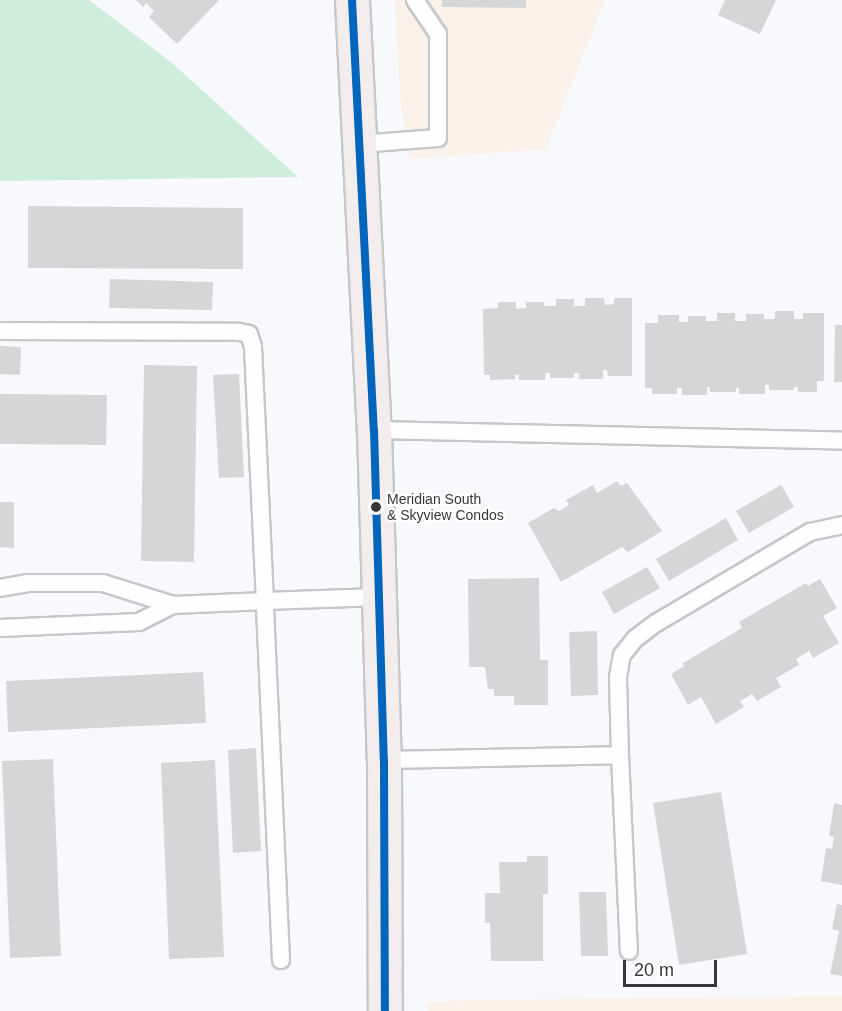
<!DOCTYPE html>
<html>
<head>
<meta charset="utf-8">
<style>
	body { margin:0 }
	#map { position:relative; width:842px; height:1011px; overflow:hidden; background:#f7f9fc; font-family:Helvetica,sans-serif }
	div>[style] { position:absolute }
	.commercial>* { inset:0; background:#faf1e9 }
	.green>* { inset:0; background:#cfeddb }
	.building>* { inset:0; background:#d5d6d8 }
	.roads { filter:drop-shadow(2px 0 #c6c7c9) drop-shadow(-2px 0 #c6c7c9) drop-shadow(0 2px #c6c7c9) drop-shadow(0 -2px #c6c7c9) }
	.lane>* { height:16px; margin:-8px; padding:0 8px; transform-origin:8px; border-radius:8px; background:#fefeff }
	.primary>* { height:33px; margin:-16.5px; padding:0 16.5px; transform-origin:16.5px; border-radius:16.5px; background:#f4edee }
	.bus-1>* { height:8px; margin:-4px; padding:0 4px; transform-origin:4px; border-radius:4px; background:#0065bd }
	.dots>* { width:16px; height:16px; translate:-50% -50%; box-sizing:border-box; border:3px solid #fff; border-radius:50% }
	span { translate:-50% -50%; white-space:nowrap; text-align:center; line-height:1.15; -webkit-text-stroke:4.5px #fff; paint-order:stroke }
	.bus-label { font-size:14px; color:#353738 }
	.left { translate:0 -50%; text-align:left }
	.scale { position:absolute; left:623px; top:960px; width:94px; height:27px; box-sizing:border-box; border:3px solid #353738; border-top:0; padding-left:8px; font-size:18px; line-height:21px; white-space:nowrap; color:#353738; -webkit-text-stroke:4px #fff; paint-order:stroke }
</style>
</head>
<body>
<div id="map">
	<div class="commercial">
		<div style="clip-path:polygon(395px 0,605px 0,546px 149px,409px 159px,400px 98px)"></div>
		<div style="clip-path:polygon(842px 996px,842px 1011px,428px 1011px,428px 1003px,462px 1000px)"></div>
	</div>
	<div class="green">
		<div style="clip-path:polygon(0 0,89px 0,172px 63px,298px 177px,0 181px)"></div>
	</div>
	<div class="building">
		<div style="clip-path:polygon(136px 0,219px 0,177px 44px,149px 17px,154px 11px,146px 3px,143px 7px)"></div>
		<div style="clip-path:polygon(442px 0,526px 0,526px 8px,442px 7px)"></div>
		<div style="clip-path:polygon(725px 0,776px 0,760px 34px,718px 15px)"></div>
		<div style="clip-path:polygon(28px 206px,243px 208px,243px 269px,28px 268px)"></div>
		<div style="clip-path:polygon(110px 279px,213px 282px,212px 310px,109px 308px)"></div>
		<div style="clip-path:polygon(585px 298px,604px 298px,605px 305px,614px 304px,614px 298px,632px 298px,632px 376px,608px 376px,607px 370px,603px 370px,603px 379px,579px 379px,579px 373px,574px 373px,574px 378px,550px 378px,550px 373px,545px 373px,545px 380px,519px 380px,519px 375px,515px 375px,515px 379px,490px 380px,490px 375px,484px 375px,483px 309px,498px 308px,498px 302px,516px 302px,516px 309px,526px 308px,526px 302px,544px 302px,544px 306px,556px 306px,556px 299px,574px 299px,574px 306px,585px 306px)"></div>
		<div style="clip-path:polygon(775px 311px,794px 311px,794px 319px,803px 319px,803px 313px,824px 313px,824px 381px,817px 381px,817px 392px,798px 392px,798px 387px,794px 387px,794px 390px,769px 390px,769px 385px,765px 385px,765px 394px,739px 394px,739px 388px,736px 388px,736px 392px,710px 392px,710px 387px,707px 387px,707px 395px,682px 395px,682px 388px,677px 388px,677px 394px,652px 394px,652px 388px,645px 388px,645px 323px,658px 323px,658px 315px,679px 315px,679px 322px,688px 322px,688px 316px,706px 316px,706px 321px,717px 321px,717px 313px,735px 313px,735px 321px,746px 321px,746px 314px,764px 314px,764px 319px,775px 319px)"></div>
		<div style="clip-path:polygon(835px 325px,842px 325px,842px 382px,834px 382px)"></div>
		<div style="clip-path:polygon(0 346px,21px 347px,20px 375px,0 374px)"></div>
		<div style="clip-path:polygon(144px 365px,197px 366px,194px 562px,141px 561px)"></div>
		<div style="clip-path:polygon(239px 374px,244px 477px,219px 478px,213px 375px)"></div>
		<div style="clip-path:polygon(0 394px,107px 395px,106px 445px,0 444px)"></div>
		<div style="clip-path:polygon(617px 481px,621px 486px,627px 483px,662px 531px,628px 552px,622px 547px,561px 582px,528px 523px,554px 508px,559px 511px,569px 505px,566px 500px,593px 485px,597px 493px)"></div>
		<div style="clip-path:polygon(781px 485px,794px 507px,749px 533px,736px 511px)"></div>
		<div style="clip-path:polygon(0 502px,14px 502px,14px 548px,0 547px)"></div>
		<div style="clip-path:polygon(726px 518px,738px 540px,669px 581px,656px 559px)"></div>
		<div style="clip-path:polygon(647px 567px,660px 588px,614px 614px,602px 592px)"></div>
		<div style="clip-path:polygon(539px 578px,540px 660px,548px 660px,548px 705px,514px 705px,514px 696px,494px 696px,494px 689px,488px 689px,485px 667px,469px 667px,468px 579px)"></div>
		<div style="clip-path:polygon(820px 579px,837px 608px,823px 616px,839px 643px,813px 658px,809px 651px,796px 659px,799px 665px,776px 678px,781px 687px,757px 701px,752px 694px,740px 701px,744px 707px,716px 724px,701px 697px,688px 705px,671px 674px,684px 666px,683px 663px,742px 628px,739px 622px,806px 583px,808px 586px)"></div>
		<div style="clip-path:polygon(597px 631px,598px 695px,571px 696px,569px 632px)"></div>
		<div style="clip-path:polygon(203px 672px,206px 723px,8px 732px,6px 681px)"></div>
		<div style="clip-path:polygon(256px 748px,261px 851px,233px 853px,228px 750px)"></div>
		<div style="clip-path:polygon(53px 759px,61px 956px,10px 958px,2px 761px)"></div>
		<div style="clip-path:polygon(215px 760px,224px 957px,169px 959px,161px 763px)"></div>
		<div style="clip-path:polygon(721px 792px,747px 954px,679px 965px,653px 803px)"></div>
		<div style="clip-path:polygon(834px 803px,842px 805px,842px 885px,821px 881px,826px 848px,832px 849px,834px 837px,829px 836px)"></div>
		<div style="clip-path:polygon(527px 856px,548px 856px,548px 894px,543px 894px,543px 961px,491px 961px,490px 923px,485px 923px,485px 893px,500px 893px,499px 862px,527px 862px)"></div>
		<div style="clip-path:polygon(579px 892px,606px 892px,608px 956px,581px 956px)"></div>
		<div style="clip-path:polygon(837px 904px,842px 905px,842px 976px,830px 974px,839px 931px,832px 929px)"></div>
	</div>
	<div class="roads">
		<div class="lane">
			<div style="left:359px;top:144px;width:79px;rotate:-4.3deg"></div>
			<div style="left:438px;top:138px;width:104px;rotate:-90deg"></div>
			<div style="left:438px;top:34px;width:41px;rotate:-124.1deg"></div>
			<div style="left:0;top:331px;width:239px;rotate:0.2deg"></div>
			<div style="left:239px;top:332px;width:10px;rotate:11deg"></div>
			<div style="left:249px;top:334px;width:14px;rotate:73deg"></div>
			<div style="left:253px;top:347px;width:254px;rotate:87.3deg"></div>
			<div style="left:265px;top:601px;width:92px;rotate:177.5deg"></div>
			<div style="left:173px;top:605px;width:73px;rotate:-162.6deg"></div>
			<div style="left:103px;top:583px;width:75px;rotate:180deg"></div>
			<div style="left:28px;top:583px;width:28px;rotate:170deg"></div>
			<div style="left:374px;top:430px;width:468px;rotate:1.3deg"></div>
			<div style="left:0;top:628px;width:139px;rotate:-2.5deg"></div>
			<div style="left:139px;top:622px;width:38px;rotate:-27deg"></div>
			<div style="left:620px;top:755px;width:196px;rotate:87.4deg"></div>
			<div style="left:384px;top:760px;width:236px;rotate:-1.2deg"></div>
			<div style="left:620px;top:755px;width:78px;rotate:-91.5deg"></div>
			<div style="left:618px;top:677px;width:22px;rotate:-80deg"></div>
			<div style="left:622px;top:655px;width:22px;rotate:-51deg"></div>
			<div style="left:636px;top:638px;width:25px;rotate:-37deg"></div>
			<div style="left:656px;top:623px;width:179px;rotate:-30.6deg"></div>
			<div style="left:810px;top:532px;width:33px;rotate:-12deg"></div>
			<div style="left:281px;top:960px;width:359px;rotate:-92.6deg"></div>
			<div style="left:265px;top:601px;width:114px;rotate:-2deg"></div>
		</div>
		<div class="primary">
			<div style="left:352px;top:0;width:431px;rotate:87.1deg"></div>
			<div style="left:374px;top:430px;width:330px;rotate:88.3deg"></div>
			<div style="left:384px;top:760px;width:251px;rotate:89.8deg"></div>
		</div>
	</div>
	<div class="bus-1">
		<div style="left:352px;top:0;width:431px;rotate:87.1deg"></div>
		<div style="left:374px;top:430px;width:330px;rotate:88.3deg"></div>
		<div style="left:384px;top:760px;width:251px;rotate:89.8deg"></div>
	</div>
	<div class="dots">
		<div style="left:376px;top:507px;background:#353738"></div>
	</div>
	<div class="bus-label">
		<span class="left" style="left:387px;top:507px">Meridian South<br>&amp; Skyview Condos</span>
	</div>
	<div class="scale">20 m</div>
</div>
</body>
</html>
